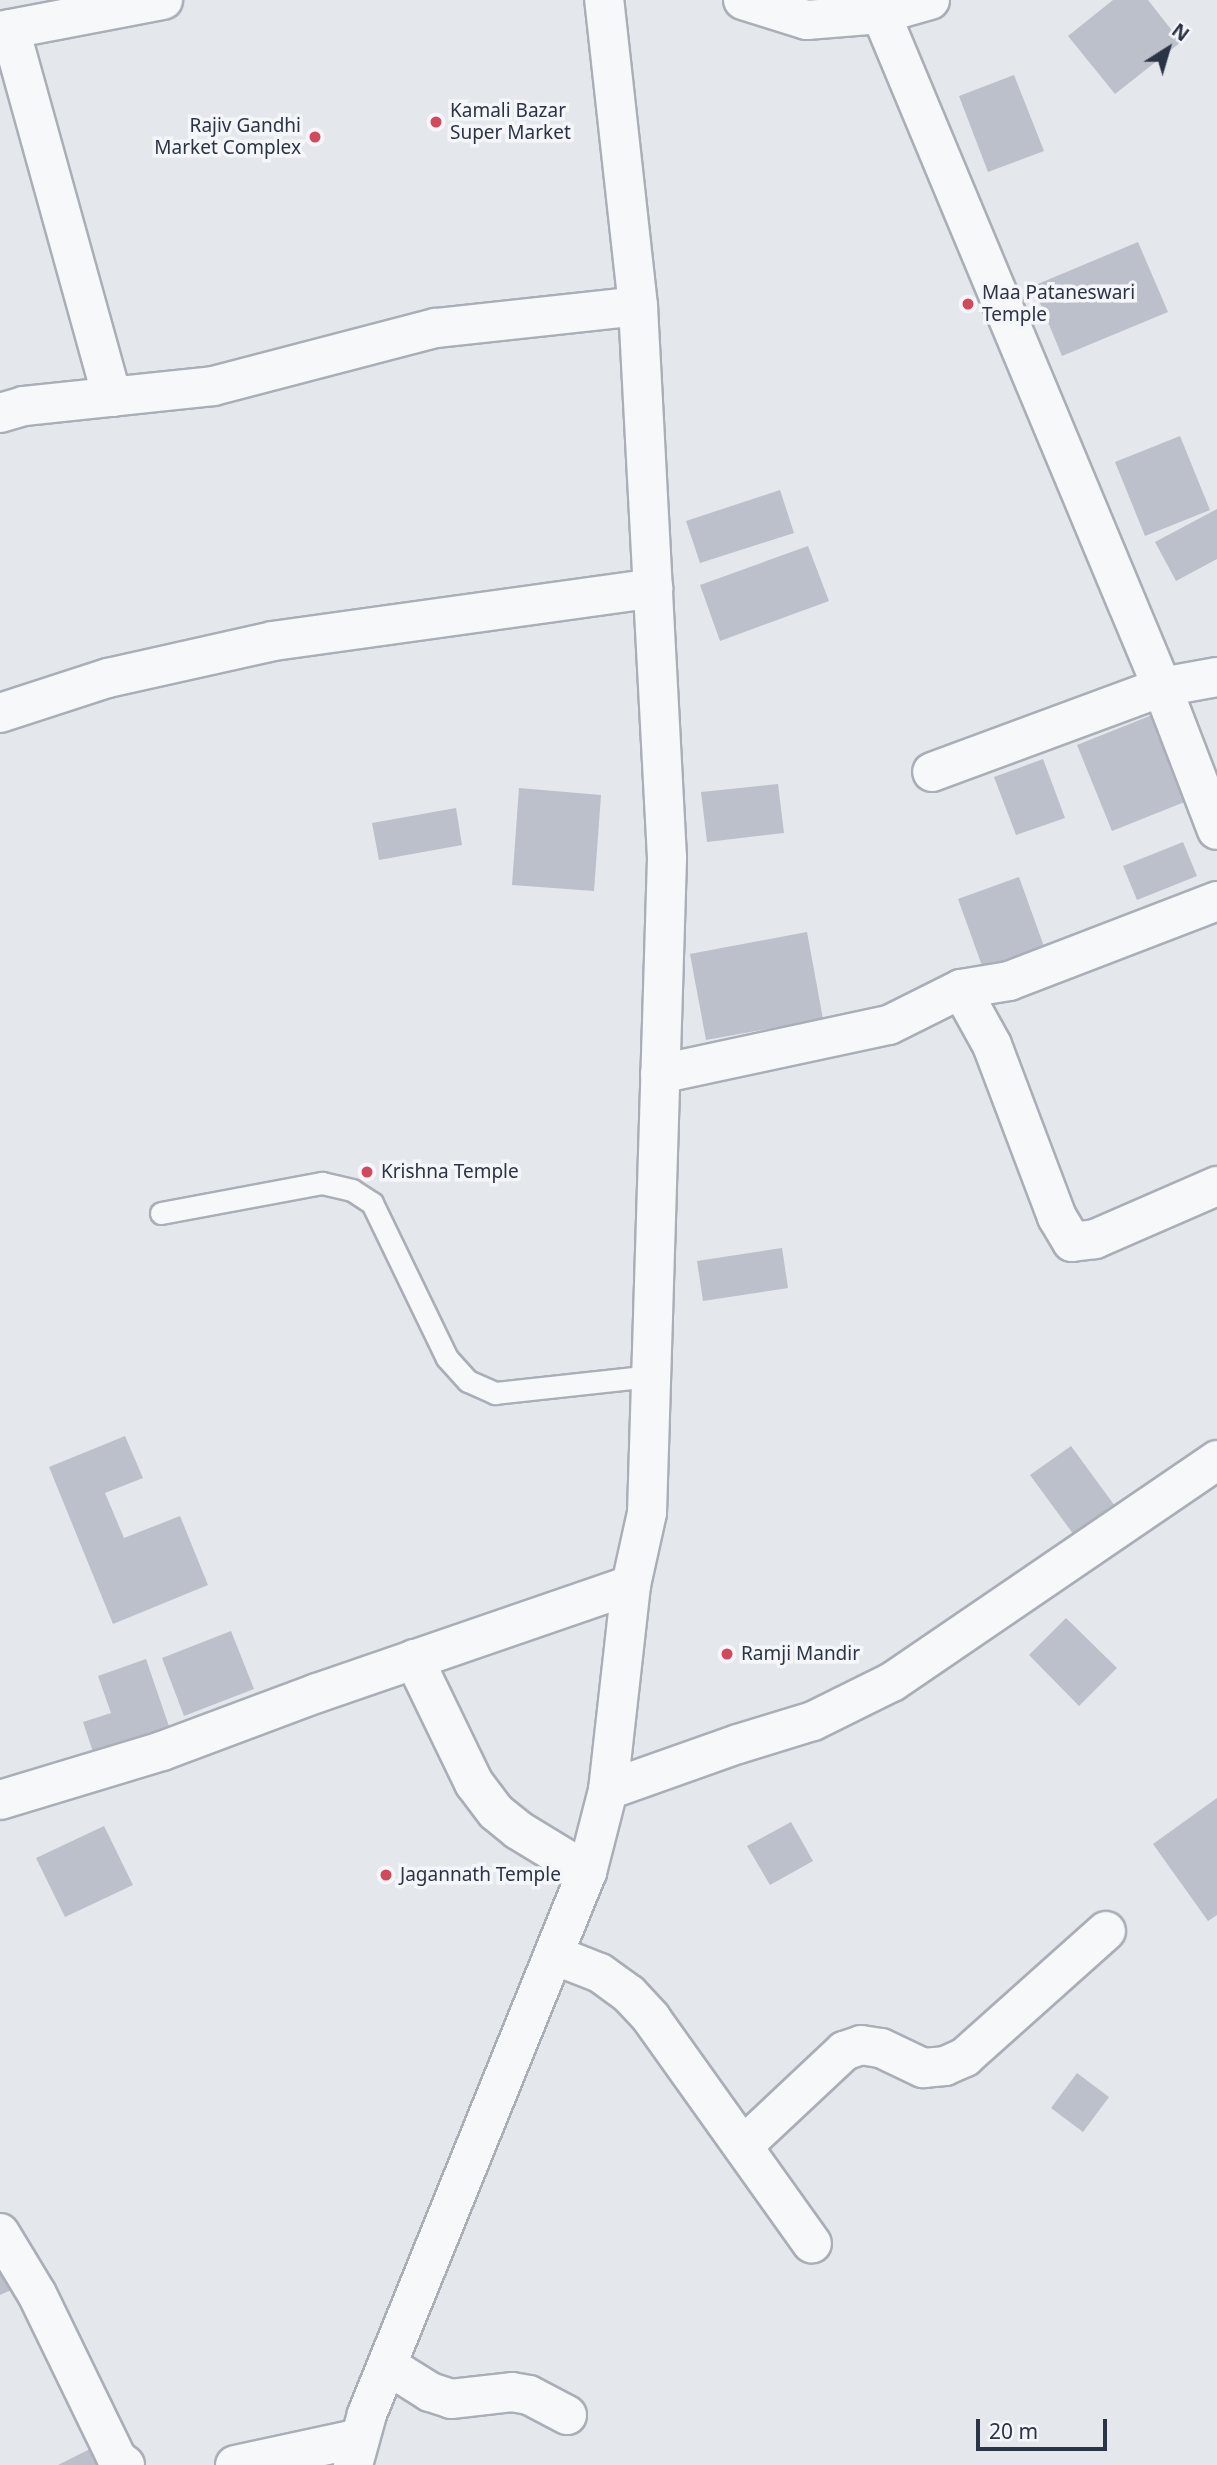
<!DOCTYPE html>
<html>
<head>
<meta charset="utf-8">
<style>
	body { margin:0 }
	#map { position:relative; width:1217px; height:2465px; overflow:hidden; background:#e4e7ec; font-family:"Noto Sans",sans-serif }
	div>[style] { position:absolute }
	.building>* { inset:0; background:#bbc0ca }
	.roads { filter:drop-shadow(2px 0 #a9aeb7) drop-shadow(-2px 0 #a9aeb7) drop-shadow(0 2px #a9aeb7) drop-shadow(0 -2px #a9aeb7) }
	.lane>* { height:21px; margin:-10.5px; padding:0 10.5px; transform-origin:10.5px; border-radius:10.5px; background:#f7f8fa }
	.street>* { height:38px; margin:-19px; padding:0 19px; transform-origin:19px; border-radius:19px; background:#f7f8fa }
	.dots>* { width:19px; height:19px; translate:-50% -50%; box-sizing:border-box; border:4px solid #f4f6f9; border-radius:50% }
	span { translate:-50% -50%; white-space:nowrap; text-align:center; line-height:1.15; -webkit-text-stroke:7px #f4f6f9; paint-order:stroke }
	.poi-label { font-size:19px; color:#2b3445 }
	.left { translate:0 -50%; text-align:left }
	.right { translate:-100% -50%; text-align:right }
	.north { position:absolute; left:1133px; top:14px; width:70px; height:70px; -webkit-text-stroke:5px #f4f6f9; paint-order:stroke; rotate:37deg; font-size:19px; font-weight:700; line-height:28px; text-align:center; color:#2b3445 }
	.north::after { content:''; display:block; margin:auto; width:24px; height:32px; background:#2b3445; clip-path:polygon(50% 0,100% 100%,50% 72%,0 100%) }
	.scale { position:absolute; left:976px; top:2419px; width:131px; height:32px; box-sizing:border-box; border:4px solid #2b3445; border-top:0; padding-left:9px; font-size:21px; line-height:24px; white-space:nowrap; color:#2b3445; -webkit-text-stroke:5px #f4f6f9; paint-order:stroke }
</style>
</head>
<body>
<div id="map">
	<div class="building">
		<div style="clip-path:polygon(1113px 0,1148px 0,1181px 42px,1115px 94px,1068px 36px)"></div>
		<div style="clip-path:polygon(1014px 75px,1044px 151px,988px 172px,959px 96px)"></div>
		<div style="clip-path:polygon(1138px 242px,1168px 312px,1062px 356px,1033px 286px)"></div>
		<div style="clip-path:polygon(1180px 436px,1210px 510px,1145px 536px,1115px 462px)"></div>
		<div style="clip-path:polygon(780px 490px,794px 533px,700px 563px,686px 521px)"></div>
		<div style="clip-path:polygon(1217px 509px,1217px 559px,1176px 581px,1155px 542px)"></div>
		<div style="clip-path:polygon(808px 546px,829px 601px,720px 641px,700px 585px)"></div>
		<div style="clip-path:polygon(1157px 713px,1192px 799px,1112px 831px,1077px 745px)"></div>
		<div style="clip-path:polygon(1043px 759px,1065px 818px,1016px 835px,994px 777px)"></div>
		<div style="clip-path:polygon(778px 784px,784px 833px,707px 842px,701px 792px)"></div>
		<div style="clip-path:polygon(519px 788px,601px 795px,594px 891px,512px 885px)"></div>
		<div style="clip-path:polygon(456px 808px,462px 845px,379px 860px,372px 823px)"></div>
		<div style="clip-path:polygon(1183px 842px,1197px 876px,1137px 900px,1123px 866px)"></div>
		<div style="clip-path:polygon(1019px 877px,1046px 952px,985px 974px,958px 899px)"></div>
		<div style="clip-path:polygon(807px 932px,823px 1019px,706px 1040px,690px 954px)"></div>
		<div style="clip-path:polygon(782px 1248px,788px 1288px,703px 1301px,697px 1261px)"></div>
		<div style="clip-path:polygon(125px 1436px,143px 1478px,105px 1493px,124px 1538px,180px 1516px,208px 1585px,113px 1624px,49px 1467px)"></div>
		<div style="clip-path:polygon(1071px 1446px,1123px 1517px,1082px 1546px,1030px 1475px)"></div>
		<div style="clip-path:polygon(1066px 1618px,1117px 1668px,1079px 1706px,1029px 1655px)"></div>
		<div style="clip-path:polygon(231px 1631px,254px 1689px,184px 1716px,162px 1658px)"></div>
		<div style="clip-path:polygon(146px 1659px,173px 1738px,97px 1764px,83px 1722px,111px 1713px,98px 1676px)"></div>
		<div style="clip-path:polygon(1217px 1798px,1217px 1915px,1208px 1921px,1153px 1844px)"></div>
		<div style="clip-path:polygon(791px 1822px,813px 1861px,770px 1885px,747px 1846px)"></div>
		<div style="clip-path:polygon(104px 1826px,133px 1885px,65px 1917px,36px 1858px)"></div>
		<div style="clip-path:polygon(1077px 2073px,1109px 2097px,1083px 2132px,1051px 2108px)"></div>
		<div style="clip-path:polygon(0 2246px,22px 2285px,0 2295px)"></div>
		<div style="clip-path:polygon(106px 2441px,118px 2465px,58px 2465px)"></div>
	</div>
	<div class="roads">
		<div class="lane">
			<div style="left:161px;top:1213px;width:164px;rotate:-10.6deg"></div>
			<div style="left:322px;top:1183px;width:31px;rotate:13deg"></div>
			<div style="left:352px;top:1190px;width:24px;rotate:33deg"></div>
			<div style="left:372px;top:1203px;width:172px;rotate:64.2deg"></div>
			<div style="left:447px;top:1358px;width:31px;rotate:48deg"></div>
			<div style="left:468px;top:1381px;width:30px;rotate:24deg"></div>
			<div style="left:495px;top:1393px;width:157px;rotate:-6.2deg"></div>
		</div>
		<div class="street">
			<div style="left:743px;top:0;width:67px;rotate:17.4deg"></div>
			<div style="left:807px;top:20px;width:74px;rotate:-4.6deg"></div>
			<div style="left:881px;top:14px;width:51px;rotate:-15.9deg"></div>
			<div style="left:881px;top:14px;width:729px;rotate:67.34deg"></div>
			<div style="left:1162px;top:687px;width:245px;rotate:159.7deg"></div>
			<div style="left:10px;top:29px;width:382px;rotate:74.5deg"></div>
			<div style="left:0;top:31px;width:166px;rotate:-10.8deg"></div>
			<div style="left:0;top:413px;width:25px;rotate:-16deg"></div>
			<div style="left:24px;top:406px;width:190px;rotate:-6deg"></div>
			<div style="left:213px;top:386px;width:230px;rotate:-14.6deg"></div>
			<div style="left:436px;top:328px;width:203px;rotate:-6.2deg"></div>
			<div style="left:1217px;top:677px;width:56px;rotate:169.7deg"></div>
			<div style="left:1162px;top:687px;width:153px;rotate:69deg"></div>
			<div style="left:0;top:713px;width:114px;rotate:-18deg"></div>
			<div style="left:108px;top:678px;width:169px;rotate:-12.6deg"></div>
			<div style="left:273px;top:641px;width:384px;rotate:-7.9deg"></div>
			<div style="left:961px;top:989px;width:49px;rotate:-9.5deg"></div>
			<div style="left:1009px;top:981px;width:223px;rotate:-21deg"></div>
			<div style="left:660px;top:1074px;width:234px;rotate:-12.1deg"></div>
			<div style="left:889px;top:1025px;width:80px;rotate:-26.6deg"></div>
			<div style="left:961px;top:989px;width:64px;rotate:61deg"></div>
			<div style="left:992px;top:1045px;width:184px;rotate:69.3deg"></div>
			<div style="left:1057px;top:1217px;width:29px;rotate:59deg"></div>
			<div style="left:1072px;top:1242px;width:23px;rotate:-7deg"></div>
			<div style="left:1095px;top:1239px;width:133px;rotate:-23.5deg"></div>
			<div style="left:414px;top:1659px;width:138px;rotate:64.2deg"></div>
			<div style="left:474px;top:1783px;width:36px;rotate:53deg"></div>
			<div style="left:496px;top:1812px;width:28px;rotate:39deg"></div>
			<div style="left:518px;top:1830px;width:81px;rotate:31.3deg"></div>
			<div style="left:608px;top:1790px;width:138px;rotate:-19.5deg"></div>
			<div style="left:738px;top:1744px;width:78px;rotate:-17deg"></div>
			<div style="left:813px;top:1721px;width:88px;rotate:-26.3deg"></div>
			<div style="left:892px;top:1682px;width:394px;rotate:-34.3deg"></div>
			<div style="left:0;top:1800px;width:169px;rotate:-16.8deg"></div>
			<div style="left:162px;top:1751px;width:165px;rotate:-20.5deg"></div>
			<div style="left:317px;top:1693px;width:332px;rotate:-19deg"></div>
			<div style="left:554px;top:1955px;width:49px;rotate:21.4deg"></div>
			<div style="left:600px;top:1973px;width:36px;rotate:36deg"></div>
			<div style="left:629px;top:1994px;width:33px;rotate:47deg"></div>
			<div style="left:651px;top:2018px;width:277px;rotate:54.5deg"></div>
			<div style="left:743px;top:2146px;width:139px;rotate:-43.2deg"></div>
			<div style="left:844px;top:2051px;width:18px;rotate:-19deg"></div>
			<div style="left:861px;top:2045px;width:20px;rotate:9deg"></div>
			<div style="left:881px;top:2048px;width:47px;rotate:25.5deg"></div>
			<div style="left:923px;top:2068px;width:22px;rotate:-5deg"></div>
			<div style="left:945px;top:2066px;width:22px;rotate:-24deg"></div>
			<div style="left:965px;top:2057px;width:189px;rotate:-41.8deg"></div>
			<div style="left:0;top:2233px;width:71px;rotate:58.8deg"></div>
			<div style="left:37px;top:2294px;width:183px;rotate:64.1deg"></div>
			<div style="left:117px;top:2459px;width:10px;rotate:37deg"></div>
			<div style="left:387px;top:2365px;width:51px;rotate:32.1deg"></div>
			<div style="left:430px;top:2392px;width:22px;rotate:18deg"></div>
			<div style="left:451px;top:2399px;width:61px;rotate:-6.5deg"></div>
			<div style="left:512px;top:2392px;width:17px;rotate:10deg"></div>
			<div style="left:529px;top:2395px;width:43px;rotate:27.8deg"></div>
			<div style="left:235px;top:2465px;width:128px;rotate:-12.2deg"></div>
			<div style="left:353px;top:2465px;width:53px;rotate:-74.6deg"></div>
			<div style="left:367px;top:2414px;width:585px;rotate:-67.91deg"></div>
			<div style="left:587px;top:1872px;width:85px;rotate:-75.6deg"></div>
			<div style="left:608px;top:1790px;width:206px;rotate:-83.6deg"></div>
			<div style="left:631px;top:1585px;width:74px;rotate:-77.5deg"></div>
			<div style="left:647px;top:1513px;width:655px;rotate:-88.25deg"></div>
			<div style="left:667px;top:858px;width:553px;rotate:-93.01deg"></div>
			<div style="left:638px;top:306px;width:308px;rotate:-96.3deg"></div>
		</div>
	</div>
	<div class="dots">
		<div style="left:436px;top:122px;background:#d1495b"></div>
		<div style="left:315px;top:137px;background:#d1495b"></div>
		<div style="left:968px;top:304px;background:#d1495b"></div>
		<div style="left:367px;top:1172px;background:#d1495b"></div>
		<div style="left:727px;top:1654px;background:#d1495b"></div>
		<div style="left:386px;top:1875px;background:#d1495b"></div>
	</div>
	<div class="poi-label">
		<span class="left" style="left:450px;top:122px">Kamali Bazar<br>Super Market</span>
		<span class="right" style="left:301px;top:137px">Rajiv Gandhi<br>Market Complex</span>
		<span class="left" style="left:982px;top:304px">Maa Pataneswari<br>Temple</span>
		<span class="left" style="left:381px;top:1172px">Krishna Temple</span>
		<span class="left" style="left:741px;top:1654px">Ramji Mandir</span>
		<span class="left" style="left:400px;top:1875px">Jagannath Temple</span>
	</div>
	<div class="north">N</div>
	<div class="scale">20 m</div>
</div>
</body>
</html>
